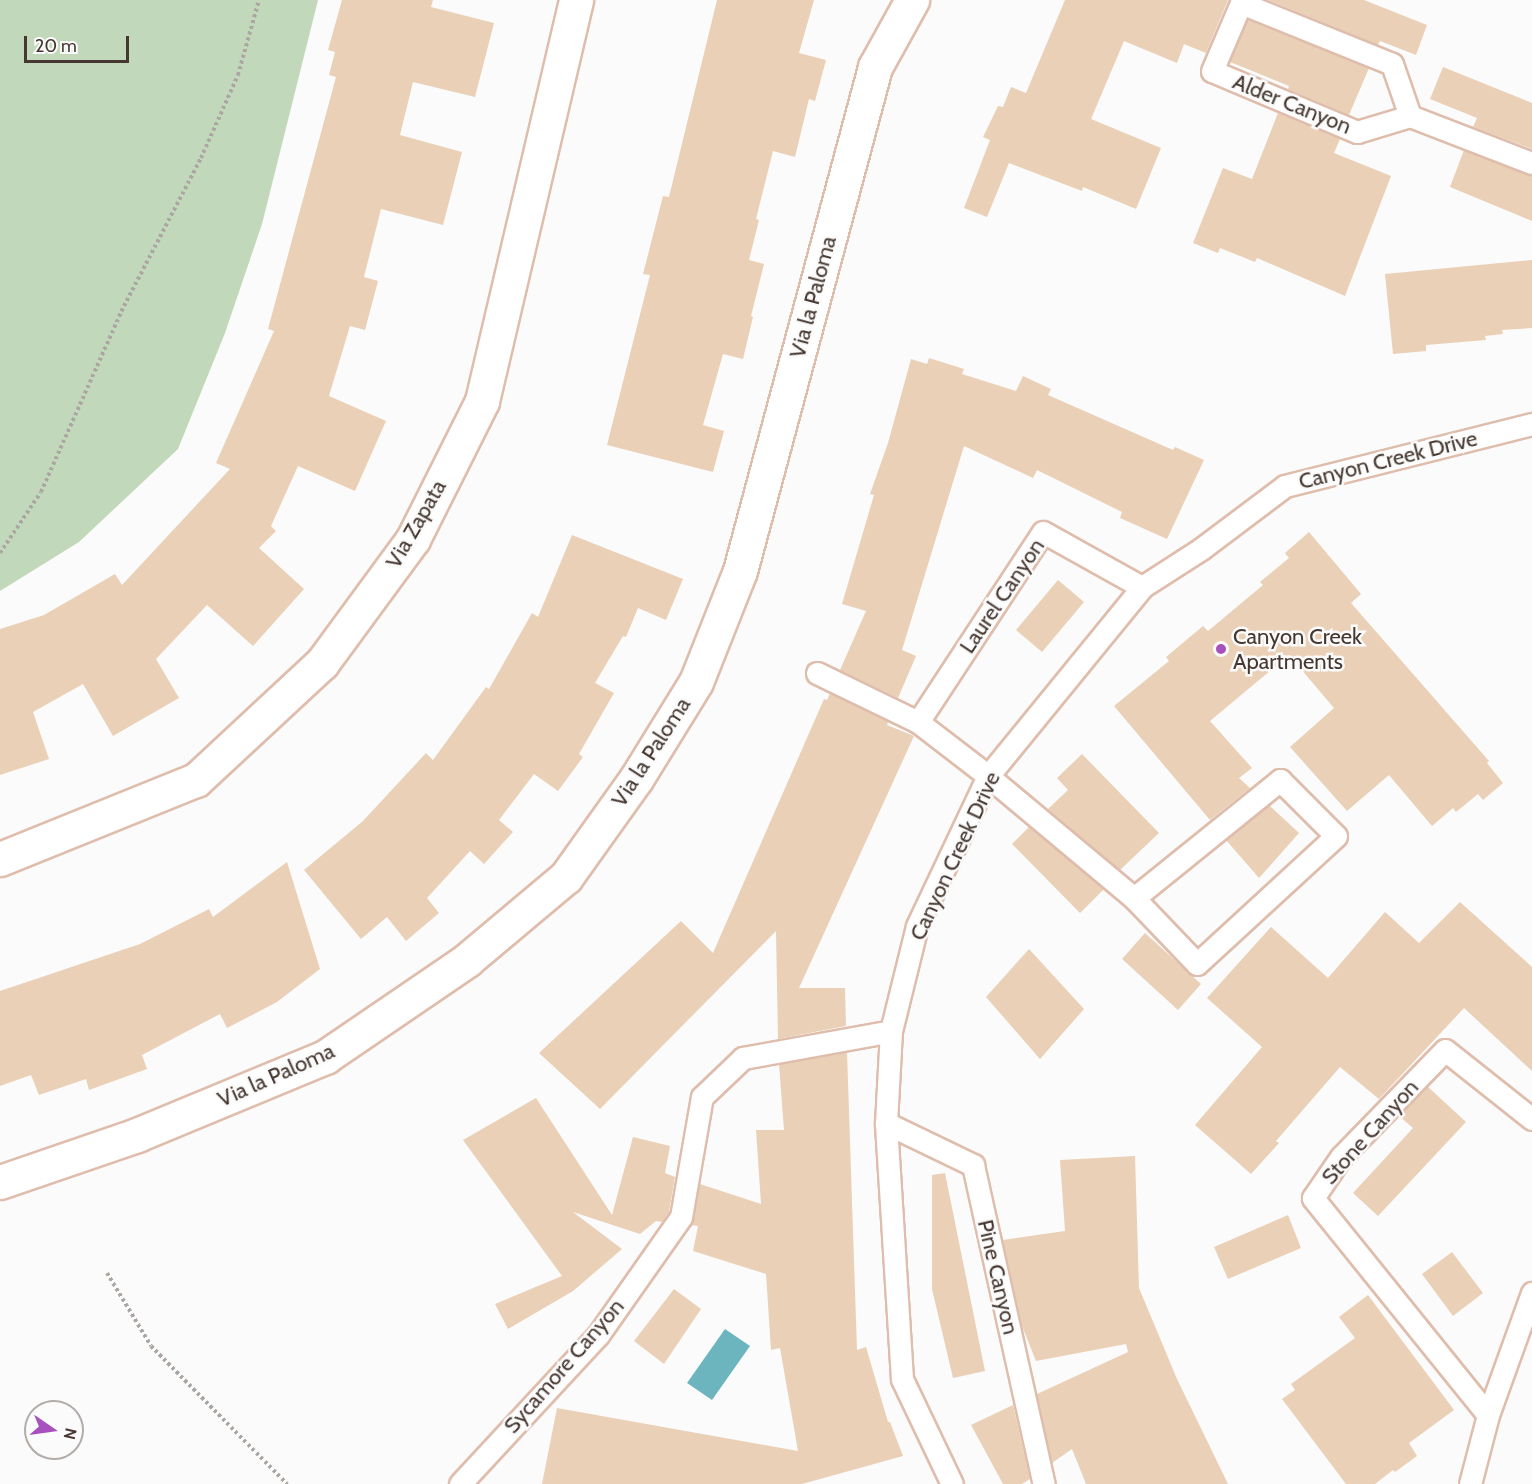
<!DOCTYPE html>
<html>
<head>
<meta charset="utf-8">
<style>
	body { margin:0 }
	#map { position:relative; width:1532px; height:1484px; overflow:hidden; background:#fbfbfb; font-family:Cabin,sans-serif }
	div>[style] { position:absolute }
	.green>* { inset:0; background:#c2d8ba }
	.water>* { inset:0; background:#6db5be }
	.building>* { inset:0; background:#ead0b6 }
	.path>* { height:4px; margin-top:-2px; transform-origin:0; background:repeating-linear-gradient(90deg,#aca6a3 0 3px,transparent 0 6px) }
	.roads { filter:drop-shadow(2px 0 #dfbdac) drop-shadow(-2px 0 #dfbdac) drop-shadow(0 2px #dfbdac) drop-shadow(0 -2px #dfbdac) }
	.service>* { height:21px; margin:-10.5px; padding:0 10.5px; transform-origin:10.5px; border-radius:10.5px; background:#fff }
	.minor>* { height:33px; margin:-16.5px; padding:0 16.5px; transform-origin:16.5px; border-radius:16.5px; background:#fff }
	.dots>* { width:16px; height:16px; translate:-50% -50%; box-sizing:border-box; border:3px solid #fbfbfb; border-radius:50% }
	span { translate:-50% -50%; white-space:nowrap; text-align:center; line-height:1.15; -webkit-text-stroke:5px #fbfbfb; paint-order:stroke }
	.street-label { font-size:22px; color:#463831 }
	.poi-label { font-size:22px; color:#463831 }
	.left { translate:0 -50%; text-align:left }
	.north { position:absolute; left:24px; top:1400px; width:60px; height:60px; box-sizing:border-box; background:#fbfbfb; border:2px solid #b3adaa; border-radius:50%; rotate:103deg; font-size:16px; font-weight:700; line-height:24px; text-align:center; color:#463831 }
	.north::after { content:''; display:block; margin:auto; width:21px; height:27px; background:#a851be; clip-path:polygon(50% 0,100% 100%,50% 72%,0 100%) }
	.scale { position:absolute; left:24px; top:36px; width:105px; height:27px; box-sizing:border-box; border:3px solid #463831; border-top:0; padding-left:8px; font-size:18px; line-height:21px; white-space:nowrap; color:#463831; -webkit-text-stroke:4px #fbfbfb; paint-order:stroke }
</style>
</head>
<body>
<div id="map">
	<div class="green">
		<div style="clip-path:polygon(0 0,318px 0,262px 224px,225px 333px,178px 449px,79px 542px,0 591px)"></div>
	</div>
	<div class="water">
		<div style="clip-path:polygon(725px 1329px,750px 1346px,712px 1400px,687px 1383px)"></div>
	</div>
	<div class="building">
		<div style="clip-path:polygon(342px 0,433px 0,431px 7px,494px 23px,475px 97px,413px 82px,400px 135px,462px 152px,443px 225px,381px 209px,364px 277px,378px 281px,365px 330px,350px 326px,329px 396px,386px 421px,355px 491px,298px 466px,271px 526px,276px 531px,259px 548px,304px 589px,253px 646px,207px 605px,156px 659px,179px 698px,113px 736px,83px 684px,33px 712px,49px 759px,0 775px,0 629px,44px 615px,115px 574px,122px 585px,230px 469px,216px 463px,274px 331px,268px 329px,336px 77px,329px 75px,335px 52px,328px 50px)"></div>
		<div style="clip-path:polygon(717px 0,814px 0,799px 53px,826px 60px,815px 101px,809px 99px,795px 157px,773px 151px,756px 219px,759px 220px,749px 260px,764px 264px,751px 316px,753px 317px,743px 359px,723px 354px,703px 425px,724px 431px,713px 472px,607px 445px,650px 275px,643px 274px,663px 196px,669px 197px)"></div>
		<div style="clip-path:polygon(1065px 0,1228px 0,1206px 53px,1184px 44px,1177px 63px,1124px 41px,1091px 119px,1161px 148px,1136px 209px,1083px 187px,1082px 191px,1009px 163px,987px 217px,964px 208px,990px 140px,983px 137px,998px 106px,1003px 107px,1011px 87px,1026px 93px)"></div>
		<div style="clip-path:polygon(1268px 0,1364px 0,1427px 25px,1416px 55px,1380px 41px,1378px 45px)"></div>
		<div style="clip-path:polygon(1248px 20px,1369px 68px,1349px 115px,1288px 89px,1289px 86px,1230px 62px)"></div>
		<div style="clip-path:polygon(1443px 67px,1532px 103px,1532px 149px,1473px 127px,1477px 118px,1430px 99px)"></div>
		<div style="clip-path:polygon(1278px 113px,1340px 139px,1334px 153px,1391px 176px,1345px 296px,1257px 258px,1255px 262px,1220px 248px,1218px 253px,1193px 243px,1223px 168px,1252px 179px)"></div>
		<div style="clip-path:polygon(1464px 150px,1532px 175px,1532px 221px,1450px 187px)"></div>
		<div style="clip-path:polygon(1532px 260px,1532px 328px,1502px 330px,1503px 334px,1485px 336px,1486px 340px,1426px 345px,1426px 351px,1393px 354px,1385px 274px)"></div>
		<div style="clip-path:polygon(929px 358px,964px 369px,962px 374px,1016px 391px,1023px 376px,1051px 389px,1048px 395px,1173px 450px,1175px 447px,1204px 460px,1167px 539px,1120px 518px,1122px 512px,1037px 470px,1033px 478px,964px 446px,902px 650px,916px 656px,898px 698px,840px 670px,866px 611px,842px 604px,874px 495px,870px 494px,888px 443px,911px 359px,927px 364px)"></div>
		<div style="clip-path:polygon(1309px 532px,1361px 594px,1351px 603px,1489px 761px,1487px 763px,1503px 783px,1483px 800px,1478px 794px,1456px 812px,1453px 808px,1432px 826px,1389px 775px,1347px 811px,1290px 747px,1334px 708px,1289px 655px,1210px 721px,1252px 768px,1239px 778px,1250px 788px,1210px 820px,1114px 706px,1169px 661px,1166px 657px,1203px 626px,1208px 631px,1263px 585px,1260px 582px,1289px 558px,1285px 553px)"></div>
		<div style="clip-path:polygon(572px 535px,683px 579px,666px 620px,638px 608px,626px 637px,623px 636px,595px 683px,614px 693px,579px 754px,583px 757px,558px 791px,534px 774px,499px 820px,513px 832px,484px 864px,470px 851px,427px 898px,439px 913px,406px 941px,387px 917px,361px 939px,304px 870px,363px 821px,426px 753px,433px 760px,486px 687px,489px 689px,532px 613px,538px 617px)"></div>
		<div style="clip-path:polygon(1058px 580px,1084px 602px,1042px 652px,1016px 630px)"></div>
		<div style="clip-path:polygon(830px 693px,888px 722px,887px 725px,914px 736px,799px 988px,845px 988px,846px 1026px,778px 1039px,776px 931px,600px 1109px,539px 1053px,681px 921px,713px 953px,824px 699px,827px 700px)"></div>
		<div style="clip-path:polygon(1082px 754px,1159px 833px,1120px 870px,1048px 809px,1068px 790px,1057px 778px)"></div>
		<div style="clip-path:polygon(1269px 805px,1299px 833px,1259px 878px,1226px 840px)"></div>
		<div style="clip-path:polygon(1029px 827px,1104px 889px,1080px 913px,1012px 844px)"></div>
		<div style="clip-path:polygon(287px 862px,320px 969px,277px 1002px,227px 1028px,220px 1014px,142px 1055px,147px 1069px,89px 1090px,86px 1079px,39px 1095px,31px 1075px,0 1086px,0 991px,140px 944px,209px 909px,213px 917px)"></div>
		<div style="clip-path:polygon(1460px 902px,1532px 967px,1532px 1071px,1464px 1008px,1379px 1099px,1340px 1067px,1276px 1141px,1279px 1143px,1251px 1174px,1195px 1125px,1262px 1047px,1207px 998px,1271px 927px,1328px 978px,1385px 912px,1419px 943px)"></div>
		<div style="clip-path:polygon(1145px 933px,1201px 984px,1178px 1010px,1122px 959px)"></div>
		<div style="clip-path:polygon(1029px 949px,1084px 1009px,1040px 1059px,986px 997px)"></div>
		<div style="clip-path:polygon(847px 1052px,857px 1350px,866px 1347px,888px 1422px,890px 1422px,903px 1456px,802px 1484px,542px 1484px,557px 1408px,798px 1451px,780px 1348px,771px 1350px,766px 1274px,693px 1251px,698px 1226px,691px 1225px,700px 1184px,761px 1204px,756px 1130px,784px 1130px,779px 1064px)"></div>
		<div style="clip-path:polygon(1427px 1086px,1466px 1122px,1378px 1216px,1353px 1193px,1413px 1128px,1399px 1116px)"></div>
		<div style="clip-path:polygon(536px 1098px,612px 1215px,633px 1137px,670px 1146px,665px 1173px,675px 1177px,669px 1212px,662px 1222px,656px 1221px,640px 1234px,573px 1212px,622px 1249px,573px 1291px,508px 1329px,495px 1304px,562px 1276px,463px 1140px)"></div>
		<div style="clip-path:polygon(1135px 1156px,1139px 1288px,1177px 1379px,1228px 1484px,1086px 1484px,1072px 1449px,1052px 1463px,1037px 1394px,1128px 1352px,1126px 1344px,1036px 1361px,1022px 1326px,1003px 1240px,1065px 1231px,1060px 1160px)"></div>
		<div style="clip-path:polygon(945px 1173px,985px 1371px,953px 1378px,932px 1289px,932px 1175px)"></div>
		<div style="clip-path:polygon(1288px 1215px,1301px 1248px,1228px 1279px,1214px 1247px)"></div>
		<div style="clip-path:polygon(1452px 1252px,1483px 1293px,1453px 1316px,1422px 1274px)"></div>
		<div style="clip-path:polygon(674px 1289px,701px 1309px,664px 1364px,634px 1341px)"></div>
		<div style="clip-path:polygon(1368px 1295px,1454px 1410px,1409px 1443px,1417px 1456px,1395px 1472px,1393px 1470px,1375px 1484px,1346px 1484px,1282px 1399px,1295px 1390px,1291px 1384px,1355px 1338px,1339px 1317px)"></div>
		<div style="clip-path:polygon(1013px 1405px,1030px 1479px,1022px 1484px,1003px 1484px,971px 1425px)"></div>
	</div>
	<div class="path">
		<div style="left:0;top:553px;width:73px;rotate:-56.1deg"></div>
		<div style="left:41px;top:492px;width:204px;rotate:-66deg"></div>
		<div style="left:124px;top:306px;width:167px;rotate:-62.5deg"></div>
		<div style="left:201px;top:158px;width:91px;rotate:-66deg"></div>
		<div style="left:238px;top:75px;width:78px;rotate:-74.4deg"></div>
		<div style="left:107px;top:1273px;width:85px;rotate:58.9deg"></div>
		<div style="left:151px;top:1346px;width:194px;rotate:45.4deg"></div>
	</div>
	<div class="roads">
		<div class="service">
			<div style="left:1241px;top:3px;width:163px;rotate:22deg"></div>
			<div style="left:1392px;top:64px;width:55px;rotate:70.9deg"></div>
			<div style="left:1410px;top:116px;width:55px;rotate:163.2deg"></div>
			<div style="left:1357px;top:132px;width:157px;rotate:-157.2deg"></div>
			<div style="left:1212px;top:71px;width:74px;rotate:-66.9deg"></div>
			<div style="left:1410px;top:116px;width:131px;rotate:21.1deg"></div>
			<div style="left:817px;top:673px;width:112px;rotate:25.9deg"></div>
			<div style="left:918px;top:722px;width:88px;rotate:37.6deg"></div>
			<div style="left:988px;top:776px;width:190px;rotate:39.9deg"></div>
			<div style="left:918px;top:722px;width:227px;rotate:-56.7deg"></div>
			<div style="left:1043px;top:532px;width:113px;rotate:29.1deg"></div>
			<div style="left:1280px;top:780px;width:79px;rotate:45deg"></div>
			<div style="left:1336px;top:836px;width:189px;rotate:137.4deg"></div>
			<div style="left:1197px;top:964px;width:91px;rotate:-133.7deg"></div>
			<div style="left:1134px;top:898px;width:188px;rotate:-38.9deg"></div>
			<div style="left:886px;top:1123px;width:97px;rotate:25.8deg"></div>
			<div style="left:973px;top:1165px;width:327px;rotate:77.5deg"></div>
			<div style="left:1488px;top:1415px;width:279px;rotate:-128.9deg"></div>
			<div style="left:1313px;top:1198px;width:50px;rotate:-55.7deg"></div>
			<div style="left:1341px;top:1157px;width:149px;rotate:-45.8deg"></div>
			<div style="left:1445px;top:1050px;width:111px;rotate:38.4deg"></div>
			<div style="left:460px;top:1484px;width:203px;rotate:-47.2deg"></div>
			<div style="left:598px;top:1335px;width:144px;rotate:-54.9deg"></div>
			<div style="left:681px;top:1217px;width:122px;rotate:-80.1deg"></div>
			<div style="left:702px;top:1097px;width:57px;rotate:-43.6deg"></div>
			<div style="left:743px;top:1058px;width:150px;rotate:-10.3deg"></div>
			<div style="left:952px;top:1484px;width:116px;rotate:-115.5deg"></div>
			<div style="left:902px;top:1379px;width:256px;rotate:-93.6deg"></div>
			<div style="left:886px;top:1123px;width:92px;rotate:-86.9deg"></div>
			<div style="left:891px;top:1031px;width:108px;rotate:-76.1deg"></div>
			<div style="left:917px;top:926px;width:166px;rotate:-64.7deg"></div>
			<div style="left:988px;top:776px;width:244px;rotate:-50.8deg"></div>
			<div style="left:1142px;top:587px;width:70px;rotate:-32.8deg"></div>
			<div style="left:1201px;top:549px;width:105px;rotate:-36.9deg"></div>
			<div style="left:1285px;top:486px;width:255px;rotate:-14.1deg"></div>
			<div style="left:1470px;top:1484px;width:71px;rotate:-75.4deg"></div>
			<div style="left:1488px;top:1415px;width:130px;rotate:-70.2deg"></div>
		</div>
		<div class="minor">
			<div style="left:0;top:859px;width:211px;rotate:-22deg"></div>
			<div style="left:196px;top:780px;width:172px;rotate:-42.9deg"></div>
			<div style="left:322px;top:663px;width:154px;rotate:-53.7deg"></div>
			<div style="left:413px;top:539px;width:154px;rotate:-63.4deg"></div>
			<div style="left:482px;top:401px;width:412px;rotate:-76.8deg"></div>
			<div style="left:0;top:1182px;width:145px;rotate:-18.9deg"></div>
			<div style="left:137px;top:1135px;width:204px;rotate:-22.5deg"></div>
			<div style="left:325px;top:1057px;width:172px;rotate:-34.3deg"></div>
			<div style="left:467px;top:960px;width:129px;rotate:-40deg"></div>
			<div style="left:566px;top:877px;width:120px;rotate:-54.5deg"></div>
			<div style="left:636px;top:779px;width:114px;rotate:-58.3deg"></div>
			<div style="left:696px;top:682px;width:119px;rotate:-68.4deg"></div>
			<div style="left:740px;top:571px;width:522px;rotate:-75deg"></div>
			<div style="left:875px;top:67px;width:77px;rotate:-61.1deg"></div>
		</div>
	</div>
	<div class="dots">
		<div style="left:1221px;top:649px;background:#a851be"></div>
	</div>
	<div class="street-label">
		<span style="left:1292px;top:104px;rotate:22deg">Alder Canyon</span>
		<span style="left:813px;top:297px;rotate:-75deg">Via la Paloma</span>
		<span style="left:1388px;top:460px;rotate:-14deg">Canyon Creek Drive</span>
		<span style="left:416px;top:524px;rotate:-60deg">Via Zapata</span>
		<span style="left:1002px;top:596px;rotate:-56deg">Laurel Canyon</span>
		<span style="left:651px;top:752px;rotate:-57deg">Via la Paloma</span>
		<span style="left:955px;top:856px;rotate:-65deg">Canyon Creek Drive</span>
		<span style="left:276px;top:1075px;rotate:-24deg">Via la Paloma</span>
		<span style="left:1370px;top:1132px;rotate:-48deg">Stone Canyon</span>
		<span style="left:998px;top:1277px;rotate:77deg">Pine Canyon</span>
		<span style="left:564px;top:1366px;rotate:-49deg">Sycamore Canyon</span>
	</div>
	<div class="poi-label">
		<span class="left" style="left:1233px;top:649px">Canyon Creek<br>Apartments</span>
	</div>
	<div class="north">N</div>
	<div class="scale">20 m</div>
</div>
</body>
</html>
